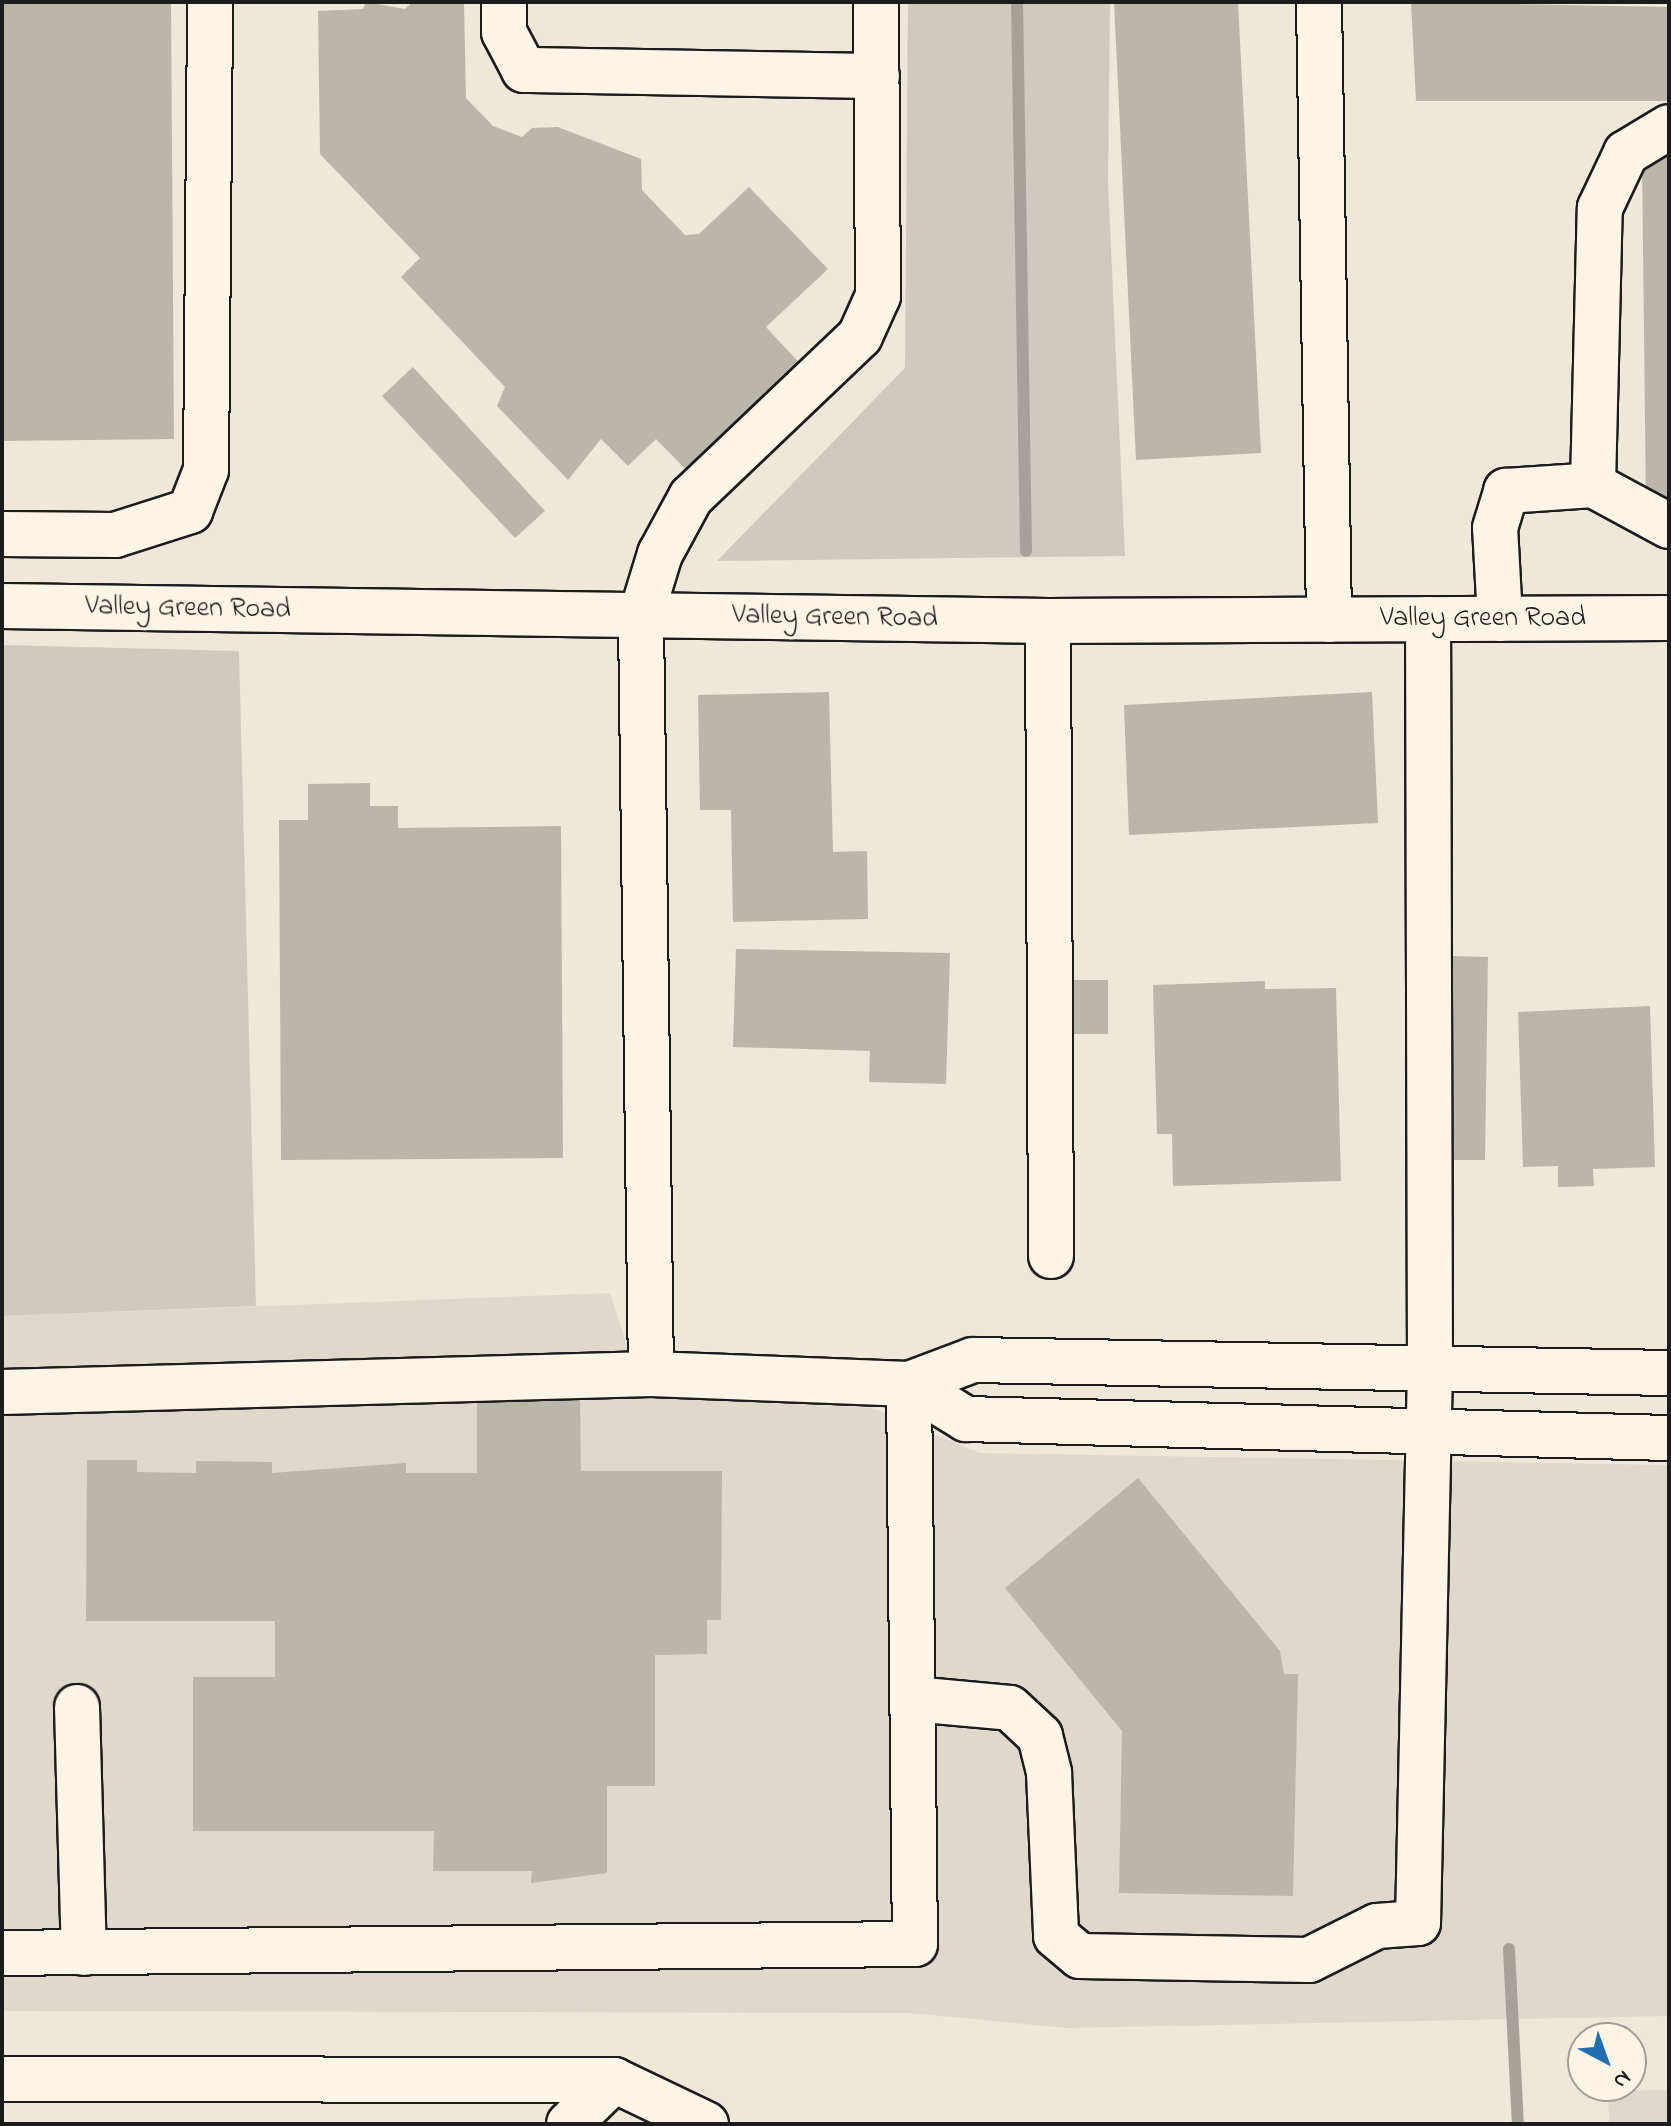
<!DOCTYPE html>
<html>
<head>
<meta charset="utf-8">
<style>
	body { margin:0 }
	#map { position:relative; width:1671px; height:2126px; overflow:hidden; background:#eee8d9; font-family:"Indie Flower",sans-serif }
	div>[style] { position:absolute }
	.built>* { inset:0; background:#ded9cb }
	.green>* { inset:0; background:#cfcabd }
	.stream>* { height:12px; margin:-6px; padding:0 6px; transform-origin:6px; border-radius:6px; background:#a7a299 }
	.building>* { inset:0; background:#bab6aa }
	.roads { filter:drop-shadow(2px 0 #1c1c1c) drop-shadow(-2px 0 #1c1c1c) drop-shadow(0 2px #1c1c1c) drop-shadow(0 -2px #1c1c1c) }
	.minor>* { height:44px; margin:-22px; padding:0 22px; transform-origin:22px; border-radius:22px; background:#fcf5e5 }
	span { translate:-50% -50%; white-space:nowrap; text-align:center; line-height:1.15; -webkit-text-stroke:6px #fcf5e5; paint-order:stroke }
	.street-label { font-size:28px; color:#1c1c1c }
	.frame { position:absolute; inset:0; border:4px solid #1c1c1c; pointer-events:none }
	.north { position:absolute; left:1567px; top:2022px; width:80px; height:80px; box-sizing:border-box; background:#fcf5e5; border:2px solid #a29e95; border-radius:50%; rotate:139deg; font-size:22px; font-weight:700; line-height:32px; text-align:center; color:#1c1c1c }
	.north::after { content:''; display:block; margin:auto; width:28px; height:36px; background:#1f6fb2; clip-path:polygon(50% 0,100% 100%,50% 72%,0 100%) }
</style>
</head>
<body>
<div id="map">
	<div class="built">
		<div style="clip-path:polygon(610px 1293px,644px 1397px,872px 1408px,980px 1453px,1669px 1465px,1669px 2016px,1067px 2028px,909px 2013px,2px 2011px,2px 1316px)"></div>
		<div style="clip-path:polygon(1669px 2090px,1669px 2124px,1609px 2124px,1608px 2091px)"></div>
	</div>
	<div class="green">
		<div style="clip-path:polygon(908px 2px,1110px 2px,1108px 182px,1125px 556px,717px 561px,905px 368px)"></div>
		<div style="clip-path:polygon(2px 645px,239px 651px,256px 1306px,2px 1316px)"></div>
	</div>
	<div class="stream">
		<div style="left:1017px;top:2px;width:549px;rotate:89.06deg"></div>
		<div style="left:1509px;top:1949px;width:175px;rotate:87.1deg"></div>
	</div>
	<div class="building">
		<div style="clip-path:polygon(2px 2px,171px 2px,174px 439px,2px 441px)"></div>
		<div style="clip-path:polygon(366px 2px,405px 9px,412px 2px,464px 2px,466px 98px,493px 126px,522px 137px,532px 128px,558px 127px,641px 159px,642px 190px,685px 235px,699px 234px,749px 187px,828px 269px,766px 327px,804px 368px,691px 475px,656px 439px,628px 466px,601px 439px,568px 480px,497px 406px,505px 387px,401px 277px,420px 258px,320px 154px,318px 11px,363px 9px)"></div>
		<div style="clip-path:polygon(1114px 2px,1238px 2px,1261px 453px,1136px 460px)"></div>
		<div style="clip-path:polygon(1411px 2px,1669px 7px,1669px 101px,1416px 101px)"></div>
		<div style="clip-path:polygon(1669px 157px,1669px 507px,1646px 507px,1642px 158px)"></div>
		<div style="clip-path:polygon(413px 367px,545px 511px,515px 538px,382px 396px)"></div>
		<div style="clip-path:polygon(829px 692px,833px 852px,867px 851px,868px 919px,733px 922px,731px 810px,700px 810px,698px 695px)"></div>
		<div style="clip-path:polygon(1372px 692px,1378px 823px,1129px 835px,1124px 705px)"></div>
		<div style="clip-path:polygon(370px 783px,370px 806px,398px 806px,398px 828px,561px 826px,563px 1158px,281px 1160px,279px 820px,308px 820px,308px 784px)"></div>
		<div style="clip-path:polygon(736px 949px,950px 953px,946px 1084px,869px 1082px,870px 1051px,733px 1047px)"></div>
		<div style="clip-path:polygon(1451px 956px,1488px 957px,1485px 1160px,1449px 1160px)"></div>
		<div style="clip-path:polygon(1072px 980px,1108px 980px,1108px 1034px,1071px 1034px)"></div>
		<div style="clip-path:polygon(1265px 981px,1265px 989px,1336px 988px,1341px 1181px,1173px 1186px,1172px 1134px,1157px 1134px,1153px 985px)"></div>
		<div style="clip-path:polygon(1650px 1006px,1655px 1167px,1593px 1169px,1594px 1186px,1558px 1187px,1558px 1166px,1523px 1167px,1518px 1012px)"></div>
		<div style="clip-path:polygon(477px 1398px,580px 1398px,581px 1471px,722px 1471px,721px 1620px,707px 1620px,707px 1654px,655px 1655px,655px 1786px,607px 1786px,607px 1873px,531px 1883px,532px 1871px,433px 1871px,434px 1831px,193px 1831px,193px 1677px,275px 1677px,275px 1621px,86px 1621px,87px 1460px,137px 1460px,137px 1472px,196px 1473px,196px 1461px,272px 1462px,272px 1473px,406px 1463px,406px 1473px,477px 1473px)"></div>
		<div style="clip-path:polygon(1138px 1478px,1280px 1651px,1284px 1674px,1298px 1674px,1293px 1896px,1119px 1893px,1122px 1731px,1005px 1588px)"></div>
	</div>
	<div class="roads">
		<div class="minor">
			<div style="left:504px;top:2px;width:30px;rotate:90deg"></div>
			<div style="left:504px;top:32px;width:43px;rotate:62.2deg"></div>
			<div style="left:524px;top:70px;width:353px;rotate:1deg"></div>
			<div style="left:1319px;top:2px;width:618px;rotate:89.07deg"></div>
			<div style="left:1593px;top:485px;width:277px;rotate:-88.6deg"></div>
			<div style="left:1600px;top:208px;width:61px;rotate:-64.7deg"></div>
			<div style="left:1626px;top:153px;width:50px;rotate:-31.2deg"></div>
			<div style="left:2px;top:534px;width:113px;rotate:0.5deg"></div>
			<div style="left:115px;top:535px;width:79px;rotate:-17.7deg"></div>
			<div style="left:190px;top:511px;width:44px;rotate:-68.7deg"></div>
			<div style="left:206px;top:470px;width:468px;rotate:-89.5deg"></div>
			<div style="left:2px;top:606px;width:1046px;rotate:0.82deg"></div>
			<div style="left:1048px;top:621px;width:621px;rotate:-0.28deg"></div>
			<div style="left:1500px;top:619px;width:91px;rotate:-93.1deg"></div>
			<div style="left:1495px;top:528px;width:39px;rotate:-73deg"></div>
			<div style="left:1506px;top:491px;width:87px;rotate:-3.9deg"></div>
			<div style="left:1593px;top:485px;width:86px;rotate:28.3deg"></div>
			<div style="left:1048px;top:621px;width:635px;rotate:89.73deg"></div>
			<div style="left:651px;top:1374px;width:758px;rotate:-90.76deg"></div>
			<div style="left:641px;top:616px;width:65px;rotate:-73deg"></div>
			<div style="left:660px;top:554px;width:65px;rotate:-61.5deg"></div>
			<div style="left:691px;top:497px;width:233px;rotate:-43.6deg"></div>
			<div style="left:860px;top:336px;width:44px;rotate:-65.8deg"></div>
			<div style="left:878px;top:296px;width:294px;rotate:-90.4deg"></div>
			<div style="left:909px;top:1384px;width:67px;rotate:31.6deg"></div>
			<div style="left:966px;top:1419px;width:703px;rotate:1.55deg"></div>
			<div style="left:909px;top:1384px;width:68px;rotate:-20.6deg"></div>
			<div style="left:973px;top:1360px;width:696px;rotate:1.07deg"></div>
			<div style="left:2px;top:1392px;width:649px;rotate:-1.59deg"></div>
			<div style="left:651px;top:1374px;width:258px;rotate:2.2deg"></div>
			<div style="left:909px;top:1384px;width:560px;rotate:89.39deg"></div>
			<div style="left:915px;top:1944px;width:913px;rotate:179.44deg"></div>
			<div style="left:913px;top:1699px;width:97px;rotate:5.3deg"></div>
			<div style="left:1010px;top:1708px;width:41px;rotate:43deg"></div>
			<div style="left:1040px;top:1736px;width:38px;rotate:76deg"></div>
			<div style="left:1049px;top:1773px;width:163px;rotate:87.5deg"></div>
			<div style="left:1056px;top:1936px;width:31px;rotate:40deg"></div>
			<div style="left:1080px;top:1956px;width:229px;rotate:1deg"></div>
			<div style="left:1309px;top:1960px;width:76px;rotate:-26.6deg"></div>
			<div style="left:1377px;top:1926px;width:41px;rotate:-4.2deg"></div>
			<div style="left:1418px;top:1923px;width:555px;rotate:-88.76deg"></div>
			<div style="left:1430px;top:1368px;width:749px;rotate:-90.15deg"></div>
			<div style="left:77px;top:1707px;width:246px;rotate:88.4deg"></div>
			<div style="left:2px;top:2079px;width:612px;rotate:0.09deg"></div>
			<div style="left:614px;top:2080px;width:102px;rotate:25.6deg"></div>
			<div style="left:569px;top:2124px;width:63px;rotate:-44.4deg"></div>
		</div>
	</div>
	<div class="street-label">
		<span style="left:188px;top:609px;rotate:1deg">Valley Green Road</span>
		<span style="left:835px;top:618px;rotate:1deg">Valley Green Road</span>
		<span style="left:1483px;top:619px">Valley Green Road</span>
	</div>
	<div class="frame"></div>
	<div class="north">N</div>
</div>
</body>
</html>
